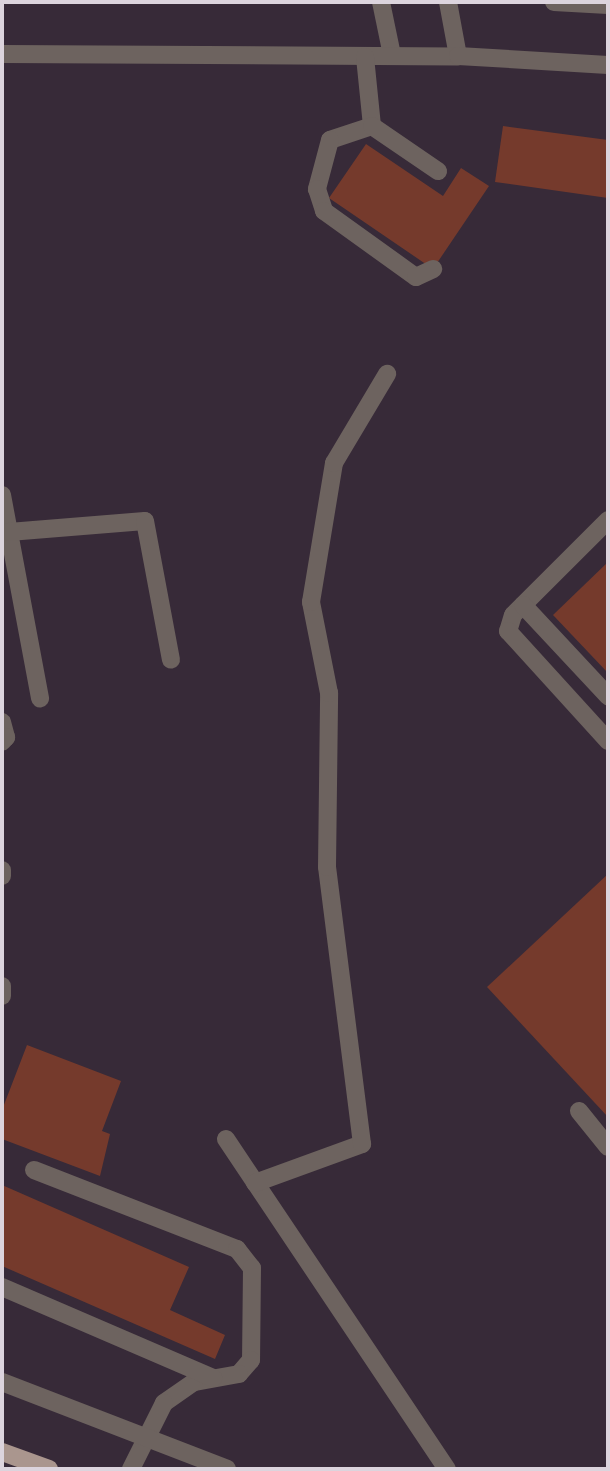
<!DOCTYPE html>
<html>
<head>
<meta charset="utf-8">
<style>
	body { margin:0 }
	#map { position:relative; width:610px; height:1471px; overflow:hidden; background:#372a38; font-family:"Public Sans",sans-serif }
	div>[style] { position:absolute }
	.building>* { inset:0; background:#753a2c }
	.minor>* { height:18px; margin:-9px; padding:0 9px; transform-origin:9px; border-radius:9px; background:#6d635f }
	.major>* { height:18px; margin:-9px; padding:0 9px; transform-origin:9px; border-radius:9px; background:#aa968e }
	span { translate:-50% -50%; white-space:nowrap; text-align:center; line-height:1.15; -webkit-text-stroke:6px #1b151b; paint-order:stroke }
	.frame { position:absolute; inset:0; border:4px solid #dcd4dd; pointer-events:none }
</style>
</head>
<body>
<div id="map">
	<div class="building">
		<div style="clip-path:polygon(503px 126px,608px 140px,608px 198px,495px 182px)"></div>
		<div style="clip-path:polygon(366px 144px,443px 196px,461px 168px,489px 186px,433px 269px,329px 198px)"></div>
		<div style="clip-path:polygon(608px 562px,608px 673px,553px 615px)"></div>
		<div style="clip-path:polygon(608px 874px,608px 1117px,487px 987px)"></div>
		<div style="clip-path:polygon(27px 1045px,121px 1081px,102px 1131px,110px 1134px,100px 1176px,2px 1139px,2px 1110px)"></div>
		<div style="clip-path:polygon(2px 1185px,189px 1267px,170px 1310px,225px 1335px,215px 1359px,2px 1266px)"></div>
	</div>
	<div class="minor">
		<div style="left:381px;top:2px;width:54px;rotate:78.3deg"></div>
		<div style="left:448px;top:2px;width:55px;rotate:79.5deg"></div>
		<div style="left:554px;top:2px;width:54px;rotate:3.2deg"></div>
		<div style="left:2px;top:54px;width:456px;rotate:0.3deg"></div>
		<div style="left:458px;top:56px;width:150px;rotate:3.4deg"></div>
		<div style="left:365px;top:57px;width:69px;rotate:84.2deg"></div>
		<div style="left:372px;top:126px;width:44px;rotate:161.6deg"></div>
		<div style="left:330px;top:140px;width:51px;rotate:104.9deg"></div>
		<div style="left:317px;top:189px;width:23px;rotate:72deg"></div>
		<div style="left:324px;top:211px;width:113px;rotate:35.7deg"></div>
		<div style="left:416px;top:277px;width:19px;rotate:-25deg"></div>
		<div style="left:372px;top:126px;width:80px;rotate:34.3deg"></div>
		<div style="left:2px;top:495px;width:207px;rotate:79.4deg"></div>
		<div style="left:608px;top:520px;width:134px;rotate:135deg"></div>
		<div style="left:513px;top:615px;width:17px;rotate:107deg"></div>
		<div style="left:508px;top:631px;width:149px;rotate:47.7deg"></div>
		<div style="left:9px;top:532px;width:136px;rotate:-4.6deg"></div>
		<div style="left:145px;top:521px;width:141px;rotate:79.4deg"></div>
		<div style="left:523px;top:605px;width:125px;rotate:47deg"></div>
		<div style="left:2px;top:722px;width:16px;rotate:75deg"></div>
		<div style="left:6px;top:737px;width:6px;rotate:129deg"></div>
		<div style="left:2px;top:870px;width:6px;rotate:90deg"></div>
		<div style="left:2px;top:986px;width:10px;rotate:90deg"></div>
		<div style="left:579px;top:1111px;width:46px;rotate:51.1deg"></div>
		<div style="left:226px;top:1139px;width:397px;rotate:56.2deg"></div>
		<div style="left:34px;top:1170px;width:218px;rotate:21.3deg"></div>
		<div style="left:237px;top:1249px;width:24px;rotate:52deg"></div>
		<div style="left:252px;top:1268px;width:92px;rotate:90.6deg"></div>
		<div style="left:251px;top:1360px;width:18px;rotate:131deg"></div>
		<div style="left:239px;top:1374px;width:46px;rotate:169.9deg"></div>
		<div style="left:194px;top:1382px;width:37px;rotate:145deg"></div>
		<div style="left:164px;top:1403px;width:74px;rotate:116.6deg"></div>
		<div style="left:255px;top:1183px;width:114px;rotate:-20deg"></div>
		<div style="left:362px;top:1144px;width:279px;rotate:-97.2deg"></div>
		<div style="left:327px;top:867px;width:174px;rotate:-89.3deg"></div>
		<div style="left:329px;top:693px;width:93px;rotate:-101.2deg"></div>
		<div style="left:311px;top:602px;width:141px;rotate:-80.6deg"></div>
		<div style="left:334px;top:463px;width:104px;rotate:-59.2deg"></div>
		<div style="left:2px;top:1287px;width:230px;rotate:23.3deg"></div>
		<div style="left:2px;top:1382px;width:241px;rotate:21.1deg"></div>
	</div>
	<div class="major">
		<div style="left:2px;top:1452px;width:50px;rotate:19.9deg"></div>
	</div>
	<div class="frame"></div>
</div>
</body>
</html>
